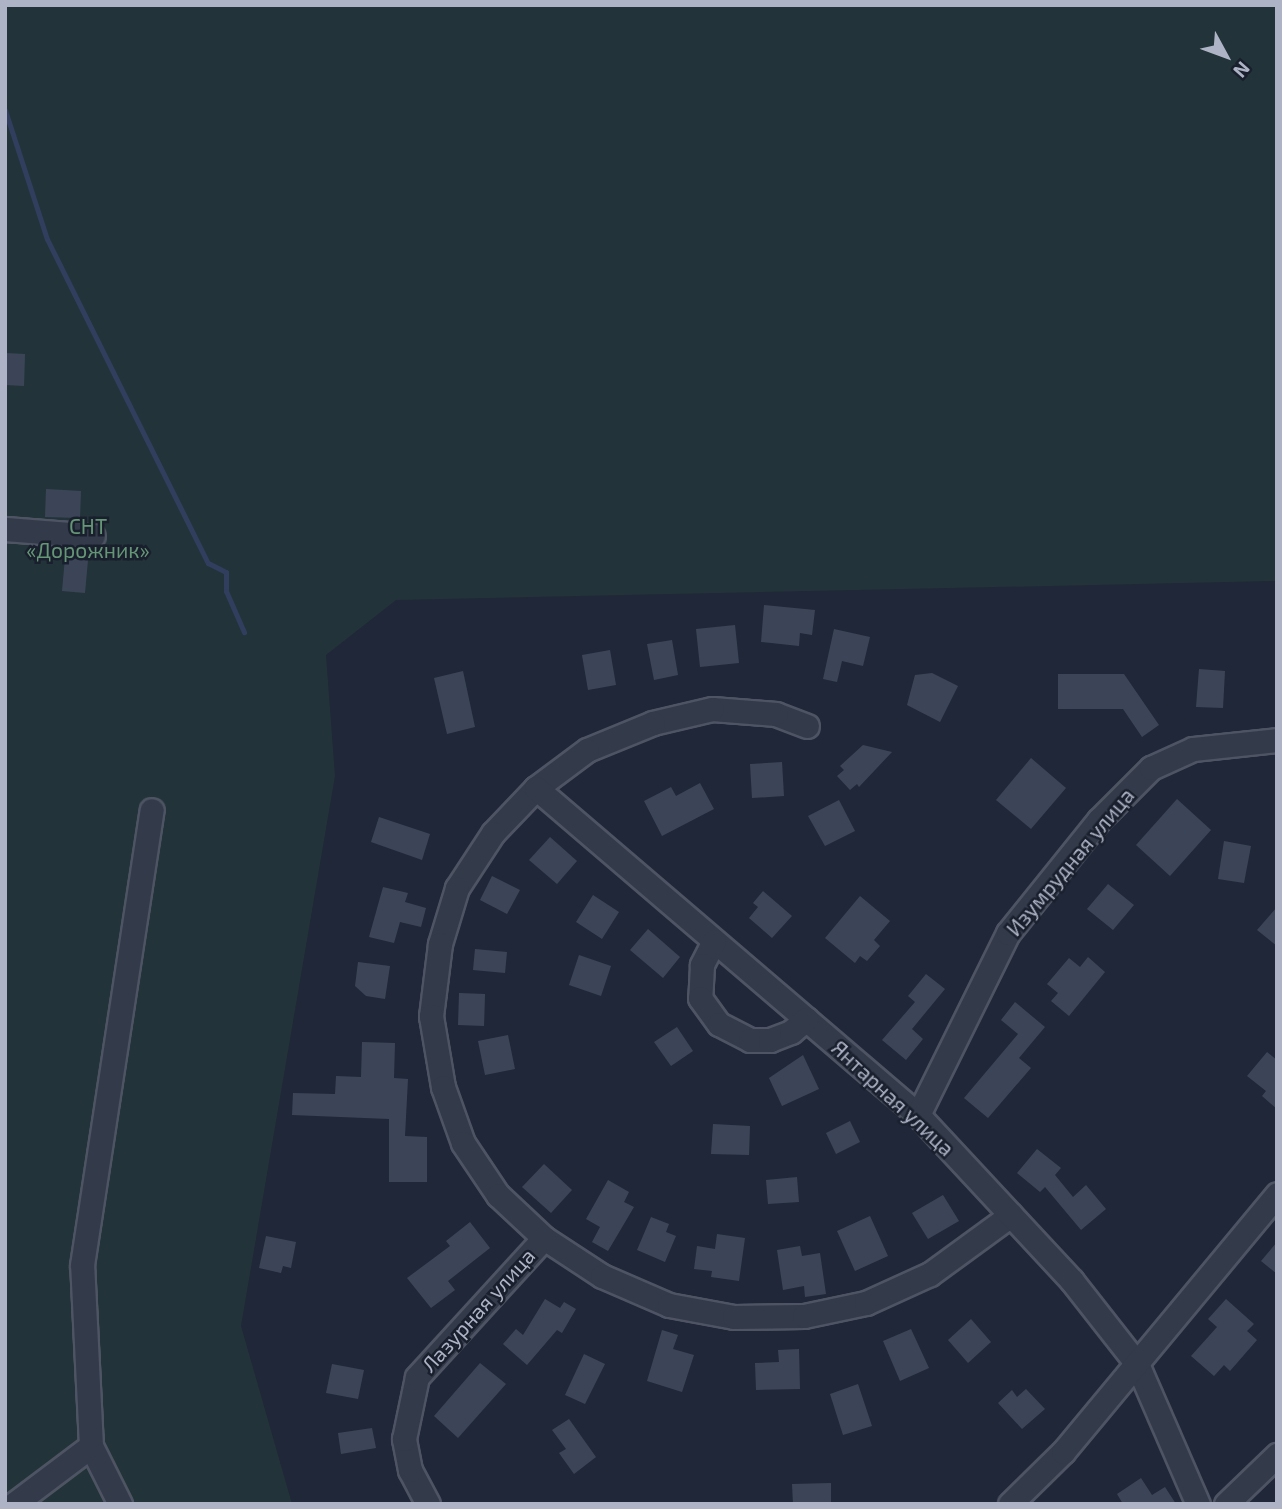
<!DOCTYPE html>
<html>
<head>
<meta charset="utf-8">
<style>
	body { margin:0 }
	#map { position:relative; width:1282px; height:1509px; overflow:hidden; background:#202738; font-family:"Exo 2",sans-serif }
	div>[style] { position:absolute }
	.green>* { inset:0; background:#223439 }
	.stream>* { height:5px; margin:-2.5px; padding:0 2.5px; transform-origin:2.5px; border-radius:2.5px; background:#313e5e }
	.building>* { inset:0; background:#3c4558 }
	.roads { filter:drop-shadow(2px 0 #4e5463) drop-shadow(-2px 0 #4e5463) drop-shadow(0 2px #4e5463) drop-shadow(0 -2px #4e5463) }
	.minor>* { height:23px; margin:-11.5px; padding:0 11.5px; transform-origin:11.5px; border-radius:11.5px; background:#333a49 }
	span { translate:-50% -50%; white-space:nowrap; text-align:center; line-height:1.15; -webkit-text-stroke:5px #191f2d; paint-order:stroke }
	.park-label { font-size:21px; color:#659676 }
	.street-label { font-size:21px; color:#aeb4c5 }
	.frame { position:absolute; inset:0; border:7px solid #aeb4c5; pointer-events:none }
	.north { position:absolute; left:1191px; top:21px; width:70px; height:70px; -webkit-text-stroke:5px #191f2d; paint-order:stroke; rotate:131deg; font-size:19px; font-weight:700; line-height:28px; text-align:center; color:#aeb4c5 }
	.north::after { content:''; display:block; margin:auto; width:24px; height:32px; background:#aeb4c5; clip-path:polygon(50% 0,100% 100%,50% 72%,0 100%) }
</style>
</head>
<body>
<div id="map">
	<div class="green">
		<div style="clip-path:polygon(5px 5px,1277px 5px,1277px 581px,396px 600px,326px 655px,335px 776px,241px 1326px,292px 1504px,5px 1504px)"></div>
	</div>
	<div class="stream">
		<div style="left:5px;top:110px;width:136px;rotate:72deg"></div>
		<div style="left:47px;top:239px;width:362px;rotate:63.6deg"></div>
		<div style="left:208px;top:563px;width:20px;rotate:27deg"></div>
		<div style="left:226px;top:572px;width:19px;rotate:90deg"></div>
		<div style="left:226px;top:591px;width:45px;rotate:66.3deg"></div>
	</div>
	<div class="building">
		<div style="clip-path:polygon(5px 353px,25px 354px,24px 386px,5px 385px)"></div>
		<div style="clip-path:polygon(46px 489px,81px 491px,80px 518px,45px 517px)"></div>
		<div style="clip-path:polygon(65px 558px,88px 560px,85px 593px,62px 591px)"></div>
		<div style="clip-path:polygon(764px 605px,815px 610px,812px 635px,800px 633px,799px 646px,761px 642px)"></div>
		<div style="clip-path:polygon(735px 625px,739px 663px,700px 667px,696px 629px)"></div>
		<div style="clip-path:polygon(834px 629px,870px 637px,863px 666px,842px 661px,837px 682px,823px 679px)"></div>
		<div style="clip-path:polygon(672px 640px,678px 675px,654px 680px,647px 644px)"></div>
		<div style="clip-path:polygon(610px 650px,616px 685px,588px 690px,582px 655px)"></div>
		<div style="clip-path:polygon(1199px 669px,1225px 671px,1223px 708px,1196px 707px)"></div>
		<div style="clip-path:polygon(463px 671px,475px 727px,447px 734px,434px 678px)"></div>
		<div style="clip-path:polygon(932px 673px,958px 686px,940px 722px,907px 705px,915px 675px)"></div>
		<div style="clip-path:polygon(1058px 674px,1124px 674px,1159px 725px,1142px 737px,1123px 709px,1058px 709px)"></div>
		<div style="clip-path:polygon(863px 745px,892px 752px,859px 787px,857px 784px,850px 790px,837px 776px,844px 770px,840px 766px)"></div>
		<div style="clip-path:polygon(1031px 758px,1066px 788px,1031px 829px,996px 800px)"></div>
		<div style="clip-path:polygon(782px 762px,784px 796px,752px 798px,750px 764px)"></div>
		<div style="clip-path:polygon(700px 783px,714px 809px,662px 836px,644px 801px,671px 787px,676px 796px)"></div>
		<div style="clip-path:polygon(1177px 799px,1211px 830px,1170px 876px,1136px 845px)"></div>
		<div style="clip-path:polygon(839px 800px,855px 831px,825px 846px,808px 816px)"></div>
		<div style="clip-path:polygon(379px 817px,430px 834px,422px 860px,371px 842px)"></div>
		<div style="clip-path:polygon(550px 837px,577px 861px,557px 884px,529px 860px)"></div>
		<div style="clip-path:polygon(1224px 841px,1251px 846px,1244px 883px,1218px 879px)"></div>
		<div style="clip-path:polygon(492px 876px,520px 890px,507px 914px,480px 900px)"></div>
		<div style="clip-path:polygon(1108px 884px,1134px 905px,1113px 930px,1087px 909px)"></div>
		<div style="clip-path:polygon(383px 887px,408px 893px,405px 902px,426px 908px,421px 927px,400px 922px,394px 943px,369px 937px)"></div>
		<div style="clip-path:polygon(763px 891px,792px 916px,772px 938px,749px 918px,758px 907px,753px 903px)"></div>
		<div style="clip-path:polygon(593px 895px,619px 912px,602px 939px,576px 922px)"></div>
		<div style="clip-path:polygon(860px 896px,890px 921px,874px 940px,880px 946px,867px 961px,860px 956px,855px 963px,825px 938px)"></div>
		<div style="clip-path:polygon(1277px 907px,1277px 946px,1257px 930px)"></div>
		<div style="clip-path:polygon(648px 929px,680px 957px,663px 978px,630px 950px)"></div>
		<div style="clip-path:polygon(475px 949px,507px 952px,505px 973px,473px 970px)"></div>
		<div style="clip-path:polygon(579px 955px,611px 966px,601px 996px,569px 985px)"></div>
		<div style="clip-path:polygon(1088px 957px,1105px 972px,1069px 1016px,1051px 1001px,1058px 993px,1047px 984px,1069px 958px,1080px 967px)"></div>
		<div style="clip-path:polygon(358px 962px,390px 966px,385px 999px,366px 996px,355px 986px)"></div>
		<div style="clip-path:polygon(926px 974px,945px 989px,912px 1029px,923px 1039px,906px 1060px,882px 1040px,915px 1002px,908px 996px)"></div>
		<div style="clip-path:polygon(459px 993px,485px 994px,484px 1026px,458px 1025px)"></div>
		<div style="clip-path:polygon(1015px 1002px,1045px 1027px,1019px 1058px,1031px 1068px,988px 1118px,964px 1098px,1018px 1034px,1001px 1020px)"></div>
		<div style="clip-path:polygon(677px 1027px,693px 1051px,671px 1066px,654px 1042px)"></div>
		<div style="clip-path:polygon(508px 1035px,515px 1069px,485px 1075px,478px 1041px)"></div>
		<div style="clip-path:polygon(362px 1042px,395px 1043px,394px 1078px,408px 1079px,405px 1136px,427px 1137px,427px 1182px,389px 1182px,389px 1119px,292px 1115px,293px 1093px,335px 1094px,336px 1076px,361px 1077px)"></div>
		<div style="clip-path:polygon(1267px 1052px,1277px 1060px,1277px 1109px,1262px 1096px,1266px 1091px,1247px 1076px)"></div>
		<div style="clip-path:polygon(803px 1055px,819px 1089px,782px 1106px,769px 1078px)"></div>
		<div style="clip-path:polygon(850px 1121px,860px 1142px,836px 1154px,826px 1133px)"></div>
		<div style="clip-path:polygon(713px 1124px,750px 1126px,749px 1155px,711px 1154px)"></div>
		<div style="clip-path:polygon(1037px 1149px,1061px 1168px,1055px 1175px,1073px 1197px,1086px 1185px,1106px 1209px,1081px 1230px,1045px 1187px,1040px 1192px,1017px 1173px)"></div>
		<div style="clip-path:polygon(544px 1164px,572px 1190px,551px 1213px,522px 1187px)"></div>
		<div style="clip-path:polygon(797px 1177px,799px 1202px,768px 1204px,766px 1180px)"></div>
		<div style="clip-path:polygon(608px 1180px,629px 1192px,624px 1202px,634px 1207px,608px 1251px,592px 1242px,600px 1227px,586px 1219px)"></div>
		<div style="clip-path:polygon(943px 1195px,959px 1221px,928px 1239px,912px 1213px)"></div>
		<div style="clip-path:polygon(870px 1216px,888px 1256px,855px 1271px,837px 1231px)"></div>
		<div style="clip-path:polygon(651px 1217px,669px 1224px,666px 1232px,676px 1236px,665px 1262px,637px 1250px)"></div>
		<div style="clip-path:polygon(470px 1222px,490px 1248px,448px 1281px,455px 1290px,431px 1308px,407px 1278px,450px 1246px,446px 1241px)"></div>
		<div style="clip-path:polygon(717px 1234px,745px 1238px,739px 1281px,711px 1277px,712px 1271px,694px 1269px,697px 1246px,715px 1249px)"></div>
		<div style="clip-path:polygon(266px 1236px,296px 1242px,291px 1268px,283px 1266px,281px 1273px,259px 1268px)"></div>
		<div style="clip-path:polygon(1277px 1242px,1277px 1274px,1261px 1261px)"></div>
		<div style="clip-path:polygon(800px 1246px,802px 1256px,820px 1253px,826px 1294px,805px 1297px,804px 1286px,783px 1290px,777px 1250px)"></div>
		<div style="clip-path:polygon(545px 1299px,560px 1308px,564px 1302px,576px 1309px,562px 1333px,557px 1330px,527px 1365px,503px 1344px,516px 1329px,523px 1335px)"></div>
		<div style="clip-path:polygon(1226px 1299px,1254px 1324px,1247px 1331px,1257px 1340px,1230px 1371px,1224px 1365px,1214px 1376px,1191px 1356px,1217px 1327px,1208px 1319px)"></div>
		<div style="clip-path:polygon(971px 1319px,991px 1342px,968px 1363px,948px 1340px)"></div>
		<div style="clip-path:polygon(911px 1329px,929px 1368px,900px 1381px,883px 1341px)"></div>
		<div style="clip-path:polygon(662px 1330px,678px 1335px,673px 1349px,694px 1355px,682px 1392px,647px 1381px)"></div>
		<div style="clip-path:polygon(799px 1349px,800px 1389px,756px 1390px,755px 1363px,779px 1362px,778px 1350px)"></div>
		<div style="clip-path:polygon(584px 1354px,605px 1364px,585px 1404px,565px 1395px)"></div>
		<div style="clip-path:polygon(480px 1363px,506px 1384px,458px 1438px,434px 1416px)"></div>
		<div style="clip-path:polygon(332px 1364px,364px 1370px,358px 1399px,326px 1393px)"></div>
		<div style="clip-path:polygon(858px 1384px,872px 1426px,843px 1435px,830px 1394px)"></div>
		<div style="clip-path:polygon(1026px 1389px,1045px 1409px,1022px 1429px,998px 1403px,1012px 1390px,1017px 1397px)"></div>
		<div style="clip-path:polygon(569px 1419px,596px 1457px,574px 1474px,559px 1453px,566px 1449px,552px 1430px)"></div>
		<div style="clip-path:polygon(372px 1428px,376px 1448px,341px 1454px,338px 1433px)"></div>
		<div style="clip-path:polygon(1141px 1478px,1152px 1495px,1165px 1487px,1176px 1504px,1123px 1504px,1117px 1494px)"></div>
		<div style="clip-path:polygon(831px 1483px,831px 1504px,793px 1504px,792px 1484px)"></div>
	</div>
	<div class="roads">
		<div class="minor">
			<div style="left:5px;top:529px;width:88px;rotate:4.5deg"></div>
			<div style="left:807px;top:726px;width:33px;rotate:-159deg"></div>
			<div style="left:776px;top:714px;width:64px;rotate:-175.5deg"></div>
			<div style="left:712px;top:709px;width:61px;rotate:166.7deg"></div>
			<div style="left:653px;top:723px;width:71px;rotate:157.8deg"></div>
			<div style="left:587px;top:750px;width:64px;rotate:143.3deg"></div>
			<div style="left:536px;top:788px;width:62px;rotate:133.7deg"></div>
			<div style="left:493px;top:833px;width:66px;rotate:123.2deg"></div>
			<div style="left:457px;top:888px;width:59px;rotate:106.9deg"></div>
			<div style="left:440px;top:944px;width:73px;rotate:97.1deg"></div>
			<div style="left:431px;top:1016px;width:72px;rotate:80.4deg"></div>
			<div style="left:443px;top:1087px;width:59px;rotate:70.3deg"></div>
			<div style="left:463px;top:1143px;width:63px;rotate:56.1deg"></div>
			<div style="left:498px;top:1195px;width:63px;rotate:43.1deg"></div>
			<div style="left:544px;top:1238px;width:69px;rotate:33.2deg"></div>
			<div style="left:602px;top:1276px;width:73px;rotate:23.4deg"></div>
			<div style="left:669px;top:1305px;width:66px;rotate:10.5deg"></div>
			<div style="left:734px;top:1317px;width:70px;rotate:-0.8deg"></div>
			<div style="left:804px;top:1316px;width:63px;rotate:-11.8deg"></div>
			<div style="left:866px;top:1303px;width:70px;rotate:-24.4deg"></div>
			<div style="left:930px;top:1274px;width:100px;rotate:-36.1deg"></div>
			<div style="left:536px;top:788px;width:503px;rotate:40.56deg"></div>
			<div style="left:918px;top:1115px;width:226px;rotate:47.1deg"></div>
			<div style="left:1072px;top:1281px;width:105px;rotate:51.9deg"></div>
			<div style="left:1137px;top:1364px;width:153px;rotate:66.5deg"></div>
			<div style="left:714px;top:941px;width:27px;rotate:117deg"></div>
			<div style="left:702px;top:965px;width:33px;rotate:93deg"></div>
			<div style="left:700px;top:998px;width:32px;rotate:54deg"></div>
			<div style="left:719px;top:1024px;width:35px;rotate:27deg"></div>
			<div style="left:750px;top:1040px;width:20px"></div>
			<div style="left:770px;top:1040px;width:22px;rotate:-21deg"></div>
			<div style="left:791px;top:1032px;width:20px;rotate:-41deg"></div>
			<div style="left:918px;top:1115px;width:203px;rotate:-63.7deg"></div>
			<div style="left:1008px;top:933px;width:145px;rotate:-51.2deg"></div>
			<div style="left:1099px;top:820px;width:74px;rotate:-45deg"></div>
			<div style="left:1151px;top:768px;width:46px;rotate:-24.3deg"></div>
			<div style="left:1193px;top:749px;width:84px;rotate:-6.1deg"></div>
			<div style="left:91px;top:1446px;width:65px;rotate:63.4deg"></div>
			<div style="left:14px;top:1504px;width:96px;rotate:-37deg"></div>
			<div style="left:91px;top:1446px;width:181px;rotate:-92.8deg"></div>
			<div style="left:82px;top:1265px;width:460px;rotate:-81.3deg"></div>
			<div style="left:428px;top:1504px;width:38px;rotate:-118deg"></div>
			<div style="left:410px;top:1470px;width:32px;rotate:-101deg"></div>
			<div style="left:404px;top:1439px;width:63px;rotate:-78.2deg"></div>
			<div style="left:417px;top:1377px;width:188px;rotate:-47.6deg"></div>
			<div style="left:1010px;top:1504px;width:74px;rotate:-44.5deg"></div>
			<div style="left:1063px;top:1452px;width:335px;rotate:-50.3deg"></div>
			<div style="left:1226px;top:1504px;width:71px;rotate:-43.9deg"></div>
		</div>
	</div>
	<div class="park-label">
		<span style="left:88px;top:538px">СНТ<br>«Дорожник»</span>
	</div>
	<div class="street-label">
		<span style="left:1070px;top:862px;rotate:-50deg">Изумрудная улица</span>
		<span style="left:893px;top:1098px;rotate:43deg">Янтарная улица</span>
		<span style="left:478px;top:1310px;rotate:-48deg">Лазурная улица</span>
	</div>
	<div class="frame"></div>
	<div class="north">N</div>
</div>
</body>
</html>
